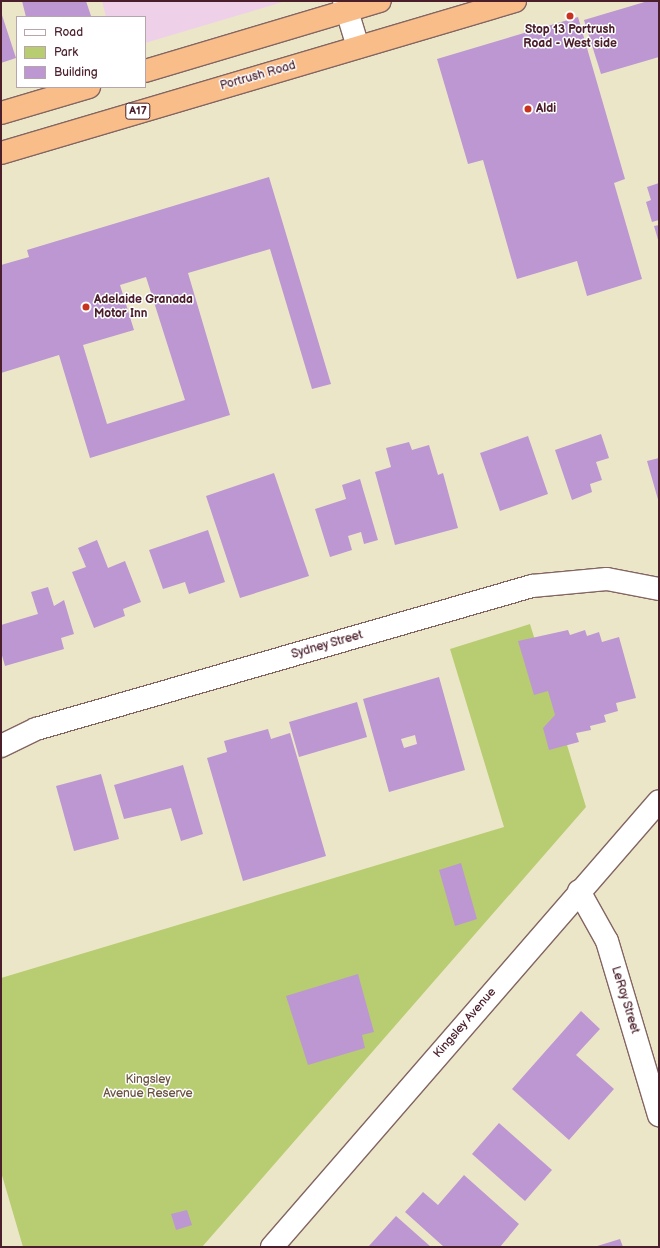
<!DOCTYPE html>
<html>
<head>
<meta charset="utf-8">
<style>
	body { margin:0 }
	#map { position:relative; width:660px; height:1248px; overflow:hidden; background:#ece6c9; font-family:"Balsamiq Sans",sans-serif }
	div>[style] { position:absolute }
	.built>* { inset:0; background:#eed0e8 }
	.green>* { inset:0; background:#b8cd71 }
	.building>* { inset:0; background:#bc97d2 }
	.roads { filter:drop-shadow(1px 0 #836562) drop-shadow(-1px 0 #836562) drop-shadow(0 1px #836562) drop-shadow(0 -1px #836562) }
	.minor>* { height:22px; margin:-11px; padding:0 11px; transform-origin:11px; border-radius:11px; background:#fff }
	.trunk>* { height:22px; margin:-11px; padding:0 11px; transform-origin:11px; border-radius:11px; background:#f8bd89 }
	.dots>* { width:11px; height:11px; translate:-50% -50%; box-sizing:border-box; border:2px solid #fff; border-radius:50% }
	span { translate:-50% -50%; white-space:nowrap; text-align:center; line-height:1.15; -webkit-text-stroke:3px #fff; paint-order:stroke }
	.shield-label span { padding:1px 3px; background:#fff; border:1px solid; border-radius:3px; -webkit-text-stroke-width:0 }
	.shield-label { font-size:11px; color:#4a1f2b; font-weight:700 }
	.poi-label { font-size:12px; color:#4a1f2b; font-weight:700 }
	.left { translate:0 -50%; text-align:left }
	.street-label { font-size:12px; color:#4a1f2b }
	.park-label { font-size:12px; color:#6b5340 }
	.frame { position:absolute; inset:0; border:2px solid #4a1f2b; pointer-events:none }
	.legend { position:absolute; left:16px; top:16px; width:130px; height:72px; box-sizing:border-box; background:#fff; border:1px solid #b7a5aa; margin:0; padding:5px 7px; list-style:none; font-size:12px; color:#4a1f2b }
	.legend li { display:flex; align-items:center; gap:8px; height:20px }
	.legend b { width:20px; border:1px solid #b7a5aa }
</style>
</head>
<body>
<div id="map">
	<div class="built">
		<div style="clip-path:polygon(102px 1px,286px 1px,145px 43px,145px 17px,106px 17px)"></div>
	</div>
	<div class="green">
		<div style="clip-path:polygon(530px 624px,586px 807px,202px 1247px,23px 1247px,1px 1172px,1px 978px,504px 827px,450px 649px)"></div>
	</div>
	<div class="building">
		<div style="clip-path:polygon(22px 1px,86px 1px,91px 16px,26px 17px)"></div>
		<div style="clip-path:polygon(648px 1px,659px 1px,659px 57px,601px 74px,584px 20px)"></div>
		<div style="clip-path:polygon(1px 12px,16px 58px,1px 63px)"></div>
		<div style="clip-path:polygon(578px 17px,625px 179px,614px 183px,642px 279px,587px 296px,577px 261px,517px 279px,483px 160px,468px 164px,437px 59px)"></div>
		<div style="clip-path:polygon(evenodd,269px 177px,331px 384px,312px 389px,270px 249px,188px 273px,230px 415px,90px 458px,59px 355px,1px 373px,1px 265px,29px 257px,27px 250px,269px 177px,146px 277px,185px 400px,107px 424px,83px 345px,134px 330px,120px 285px,146px 277px)"></div>
		<div style="clip-path:polygon(659px 183px,659px 220px,652px 222px,646px 202px,651px 200px,647px 187px)"></div>
		<div style="clip-path:polygon(659px 225px,659px 243px,654px 226px)"></div>
		<div style="clip-path:polygon(601px 434px,609px 458px,596px 462px,602px 480px,590px 484px,592px 492px,572px 500px,555px 450px)"></div>
		<div style="clip-path:polygon(528px 436px,548px 494px,500px 511px,480px 453px)"></div>
		<div style="clip-path:polygon(409px 442px,412px 450px,429px 445px,438px 475px,443px 473px,458px 528px,395px 545px,375px 472px,391px 467px,386px 448px)"></div>
		<div style="clip-path:polygon(659px 458px,659px 503px,647px 461px)"></div>
		<div style="clip-path:polygon(274px 473px,309px 576px,240px 598px,206px 496px)"></div>
		<div style="clip-path:polygon(360px 479px,378px 540px,364px 544px,361px 532px,348px 536px,352px 550px,330px 557px,315px 509px,346px 499px,342px 485px)"></div>
		<div style="clip-path:polygon(208px 530px,225px 582px,189px 594px,185px 582px,163px 589px,149px 550px)"></div>
		<div style="clip-path:polygon(97px 540px,108px 568px,125px 561px,141px 602px,123px 609px,125px 616px,94px 628px,72px 572px,86px 567px,78px 548px)"></div>
		<div style="clip-path:polygon(48px 587px,54px 606px,64px 600px,74px 634px,61px 638px,64px 649px,5px 666px,1px 652px,1px 625px,38px 614px,31px 592px)"></div>
		<div style="clip-path:polygon(568px 630px,570px 635px,585px 630px,587px 636px,599px 632px,602px 642px,619px 637px,636px 698px,616px 703px,618px 711px,604px 715px,606px 722px,590px 726px,591px 730px,576px 733px,579px 742px,549px 750px,543px 728px,555px 715px,548px 691px,534px 695px,518px 641px)"></div>
		<div style="clip-path:polygon(evenodd,439px 677px,465px 770px,389px 792px,363px 699px,439px 677px,415px 735px,417px 744px,404px 748px,401px 739px,415px 735px)"></div>
		<div style="clip-path:polygon(357px 702px,367px 737px,299px 757px,289px 722px)"></div>
		<div style="clip-path:polygon(268px 729px,271px 739px,290px 733px,326px 856px,243px 881px,207px 758px,227px 752px,224px 741px)"></div>
		<div style="clip-path:polygon(183px 765px,203px 834px,181px 841px,171px 808px,124px 819px,114px 785px)"></div>
		<div style="clip-path:polygon(101px 774px,119px 839px,74px 851px,56px 786px)"></div>
		<div style="clip-path:polygon(461px 863px,477px 919px,455px 926px,439px 870px)"></div>
		<div style="clip-path:polygon(358px 974px,374px 1032px,362px 1035px,365px 1048px,308px 1065px,286px 996px)"></div>
		<div style="clip-path:polygon(581px 1011px,600px 1029px,576px 1055px,614px 1089px,569px 1140px,512px 1089px)"></div>
		<div style="clip-path:polygon(499px 1123px,552px 1170px,525px 1201px,472px 1154px)"></div>
		<div style="clip-path:polygon(464px 1175px,519px 1224px,500px 1247px,444px 1247px,405px 1212px,423px 1192px,438px 1205px)"></div>
		<div style="clip-path:polygon(187px 1210px,192px 1225px,176px 1230px,171px 1214px)"></div>
		<div style="clip-path:polygon(396px 1216px,431px 1247px,368px 1247px)"></div>
		<div style="clip-path:polygon(620px 1239px,623px 1247px,594px 1247px)"></div>
	</div>
	<div class="roads">
		<div class="minor">
			<div style="left:344px;top:1px;width:48px;rotate:73.1deg"></div>
			<div style="left:1px;top:746px;width:39px;rotate:-26deg"></div>
			<div style="left:36px;top:729px;width:516px;rotate:-16.08deg"></div>
			<div style="left:532px;top:586px;width:75px;rotate:-5.3deg"></div>
			<div style="left:607px;top:579px;width:53px;rotate:10.9deg"></div>
			<div style="left:579px;top:891px;width:57px;rotate:60.8deg"></div>
			<div style="left:607px;top:941px;width:182px;rotate:73.4deg"></div>
			<div style="left:272px;top:1247px;width:590px;rotate:-49.05deg"></div>
		</div>
		<div class="trunk">
			<div style="left:145px;top:71px;width:245px;rotate:-16.6deg"></div>
			<div style="left:1px;top:113px;width:92px;rotate:-16.5deg"></div>
			<div style="left:1px;top:153px;width:536px;rotate:-16.47deg"></div>
		</div>
	</div>
	<div class="dots">
		<div style="left:570px;top:16px;background:#c8321e"></div>
		<div style="left:528px;top:109px;background:#c8321e"></div>
		<div style="left:86px;top:307px;background:#c8321e"></div>
	</div>
	<div class="shield-label">
		<span style="left:138px;top:111px">A17</span>
	</div>
	<div class="poi-label">
		<span style="left:570px;top:37px">Stop 13 Portrush<br>Road - West side</span>
		<span class="left" style="left:536px;top:109px">Aldi</span>
		<span class="left" style="left:94px;top:307px">Adelaide Granada<br>Motor Inn</span>
	</div>
	<div class="street-label">
		<span style="left:258px;top:76px;rotate:-16deg">Portrush Road</span>
		<span style="left:327px;top:645px;rotate:-16deg">Sydney Street</span>
		<span style="left:625px;top:1000px;rotate:73deg">LeRoy Street</span>
		<span style="left:465px;top:1023px;rotate:-49deg">Kingsley Avenue</span>
	</div>
	<div class="park-label">
		<span style="left:148px;top:1087px">Kingsley<br>Avenue Reserve</span>
	</div>
	<div class="frame"></div>
	<ul class="legend">
	<li><b style="height:5px;background:#fff"></b>Road</li>
	<li><b style="height:11px;background:#b8cd71"></b>Park</li>
	<li><b style="height:11px;background:#bc97d2"></b>Building</li>
	</ul>
</div>
</body>
</html>
